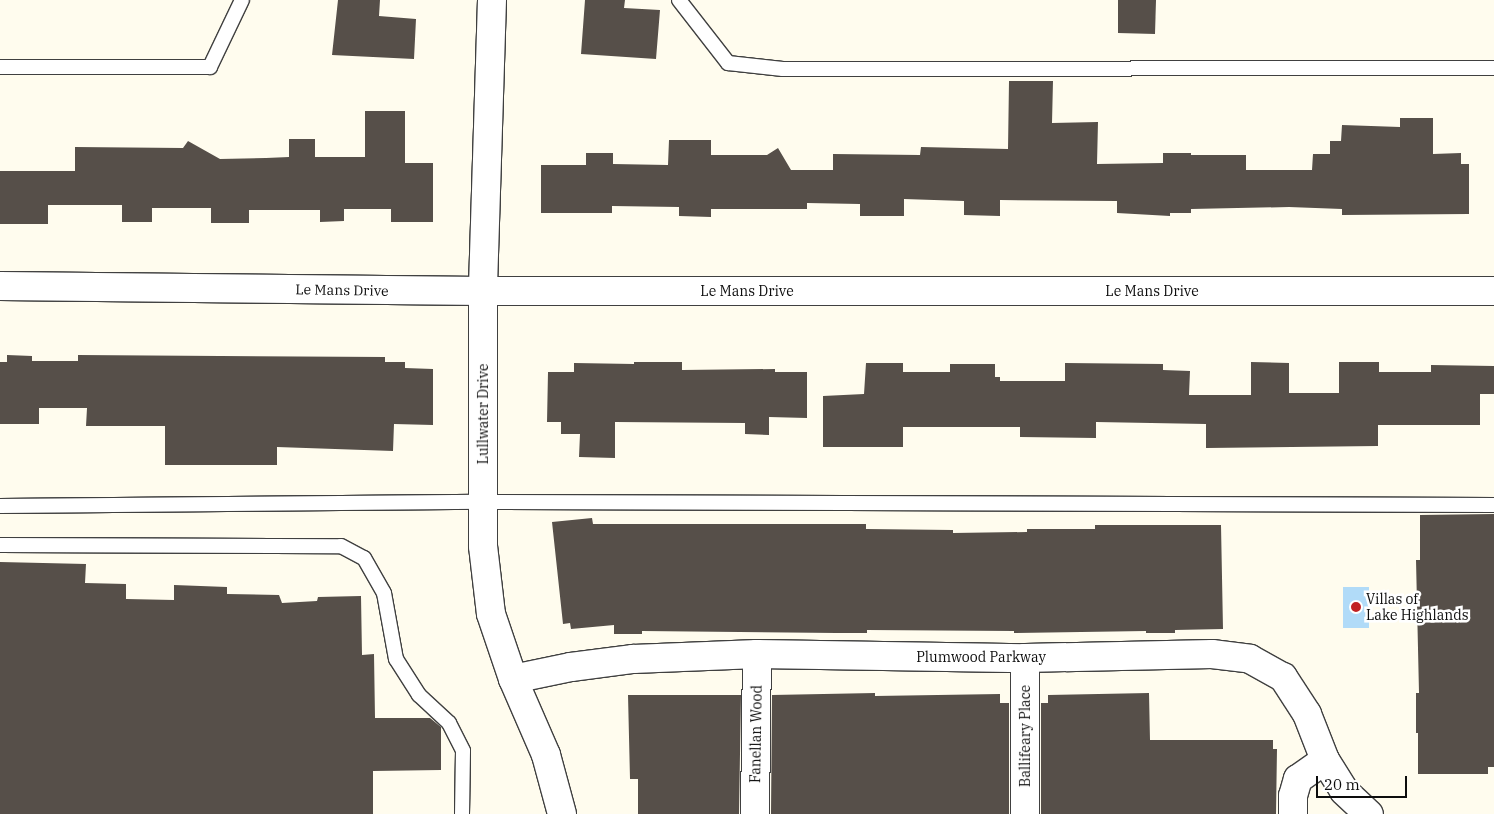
<!DOCTYPE html>
<html>
<head>
<meta charset="utf-8">
<style>
	body { margin:0 }
	#map { position:relative; width:1494px; height:814px; overflow:hidden; background:#fffcee; font-family:"IBM Plex Serif",serif }
	div>[style] { position:absolute }
	.water>* { inset:0; background:#b1dbf8 }
	.building>* { inset:0; background:#564f49 }
	.roads { filter:drop-shadow(1px 0 #404040) drop-shadow(-1px 0 #404040) drop-shadow(0 1px #404040) drop-shadow(0 -1px #404040) }
	.lane>* { height:14px; margin:-7px; padding:0 7px; transform-origin:7px; border-radius:7px; background:#fff }
	.street>* { height:28px; margin:-14px; padding:0 14px; transform-origin:14px; border-radius:14px; background:#fff }
	.dots>* { width:14px; height:14px; translate:-50% -50%; box-sizing:border-box; border:2px solid #fff; border-radius:50% }
	span { translate:-50% -50%; white-space:nowrap; text-align:center; line-height:1.15; -webkit-text-stroke:5px #fff; paint-order:stroke }
	.street-label { font-size:14px; color:#0d0d0d }
	.poi-label { font-size:14px; color:#0d0d0d }
	.left { translate:0 -50%; text-align:left }
	.scale { position:absolute; left:1316px; top:776px; width:91px; height:22px; box-sizing:border-box; border:2px solid #0d0d0d; border-top:0; padding-left:6px; font-size:15px; line-height:18px; white-space:nowrap; color:#0d0d0d; -webkit-text-stroke:4px #fff; paint-order:stroke }
</style>
</head>
<body>
<div id="map">
	<div class="water">
		<div style="clip-path:polygon(1343px 587px,1369px 587px,1369px 628px,1343px 628px)"></div>
	</div>
	<div class="building">
		<div style="clip-path:polygon(338px 0,380px 0,379px 16px,416px 19px,414px 59px,332px 55px)"></div>
		<div style="clip-path:polygon(585px 0,625px 0,624px 8px,660px 10px,656px 59px,581px 54px)"></div>
		<div style="clip-path:polygon(1118px 0,1156px 0,1155px 34px,1118px 33px)"></div>
		<div style="clip-path:polygon(1009px 81px,1053px 81px,1052px 123px,1098px 122px,1097px 164px,1163px 163px,1163px 153px,1191px 153px,1191px 155px,1246px 155px,1246px 170px,1312px 170px,1313px 154px,1330px 154px,1330px 141px,1341px 141px,1342px 125px,1400px 127px,1400px 118px,1433px 118px,1433px 154px,1461px 153px,1461px 164px,1469px 164px,1469px 214px,1342px 215px,1342px 209px,1289px 207px,1191px 209px,1191px 213px,1170px 213px,1170px 216px,1117px 213px,1117px 201px,1000px 200px,1000px 216px,964px 215px,964px 201px,904px 199px,904px 216px,860px 216px,860px 204px,807px 203px,807px 209px,711px 209px,711px 217px,679px 216px,679px 207px,612px 206px,612px 213px,541px 213px,541px 165px,586px 165px,586px 153px,613px 153px,613px 164px,668px 165px,669px 140px,711px 140px,711px 155px,767px 155px,778px 148px,791px 170px,833px 170px,833px 154px,920px 155px,921px 147px,1008px 149px)"></div>
		<div style="clip-path:polygon(365px 111px,405px 111px,405px 163px,433px 163px,433px 222px,391px 222px,391px 209px,344px 209px,344px 221px,320px 222px,320px 210px,249px 210px,249px 223px,211px 223px,211px 208px,152px 208px,152px 222px,122px 222px,122px 205px,48px 205px,48px 224px,0 224px,0 171px,75px 171px,75px 147px,183px 148px,188px 141px,220px 159px,266px 158px,289px 157px,289px 139px,315px 139px,315px 157px,365px 157px)"></div>
		<div style="clip-path:polygon(7px 355px,32px 356px,32px 361px,78px 361px,78px 355px,385px 357px,385px 362px,405px 362px,405px 368px,433px 369px,433px 425px,394px 424px,393px 451px,277px 447px,277px 465px,165px 465px,165px 426px,86px 426px,87px 408px,39px 408px,39px 424px,0 424px,0 362px,7px 362px)"></div>
		<div style="clip-path:polygon(634px 362px,682px 362px,682px 370px,775px 369px,775px 372px,807px 372px,807px 418px,769px 417px,769px 435px,745px 434px,745px 423px,615px 422px,615px 458px,579px 457px,580px 434px,561px 434px,561px 422px,547px 422px,548px 372px,574px 372px,574px 363px,634px 364px)"></div>
		<div style="clip-path:polygon(1251px 362px,1289px 363px,1289px 393px,1339px 393px,1339px 362px,1379px 362px,1379px 372px,1431px 372px,1431px 365px,1494px 366px,1494px 394px,1480px 394px,1480px 425px,1378px 425px,1378px 446px,1206px 448px,1206px 424px,1096px 422px,1096px 438px,1020px 437px,1020px 427px,903px 427px,903px 447px,823px 447px,823px 396px,864px 394px,866px 363px,903px 363px,903px 372px,950px 372px,950px 364px,995px 364px,995px 377px,1000px 377px,1000px 381px,1065px 381px,1065px 363px,1163px 364px,1163px 370px,1190px 371px,1189px 395px,1251px 395px)"></div>
		<div style="clip-path:polygon(1494px 514px,1494px 767px,1488px 767px,1488px 774px,1418px 774px,1418px 733px,1416px 733px,1416px 693px,1419px 693px,1416px 560px,1420px 560px,1420px 515px)"></div>
		<div style="clip-path:polygon(592px 518px,593px 524px,866px 524px,866px 529px,953px 530px,953px 533px,1027px 532px,1027px 529px,1095px 529px,1095px 525px,1221px 525px,1223px 629px,1175px 630px,1175px 633px,1146px 633px,1146px 631px,1014px 633px,1014px 631px,867px 630px,867px 633px,837px 633px,642px 631px,642px 634px,614px 634px,614px 625px,571px 629px,570px 623px,563px 624px,552px 522px)"></div>
		<div style="clip-path:polygon(0 562px,86px 564px,85px 583px,126px 584px,126px 599px,174px 600px,174px 585px,227px 587px,227px 594px,279px 595px,282px 603px,317px 601px,318px 597px,361px 596px,362px 655px,374px 654px,375px 718px,430px 718px,441px 727px,441px 770px,373px 771px,373px 814px,0 814px)"></div>
		<div style="clip-path:polygon(875px 693px,875px 696px,1000px 694px,1000px 703px,1009px 703px,1009px 814px,771px 814px,772px 695px)"></div>
		<div style="clip-path:polygon(1149px 693px,1150px 740px,1273px 740px,1273px 749px,1277px 749px,1276px 814px,1041px 814px,1041px 703px,1048px 703px,1048px 695px)"></div>
		<div style="clip-path:polygon(628px 695px,741px 695px,739px 814px,638px 814px,638px 779px,630px 779px)"></div>
	</div>
	<div class="roads">
		<div class="lane">
			<div style="left:679px;top:0;width:80px;rotate:52.1deg"></div>
			<div style="left:728px;top:63px;width:55px;rotate:6.2deg"></div>
			<div style="left:783px;top:69px;width:711px;rotate:-0.08deg"></div>
			<div style="left:0;top:67px;width:210px"></div>
			<div style="left:210px;top:67px;width:74px;rotate:-64.5deg"></div>
			<div style="left:0;top:506px;width:483px;rotate:-0.5deg"></div>
			<div style="left:483px;top:502px;width:1011px;rotate:0.17deg"></div>
			<div style="left:0;top:545px;width:341px;rotate:0.2deg"></div>
			<div style="left:341px;top:546px;width:26px;rotate:28deg"></div>
			<div style="left:364px;top:558px;width:40px;rotate:60.3deg"></div>
			<div style="left:384px;top:593px;width:67px;rotate:79.7deg"></div>
			<div style="left:396px;top:659px;width:43px;rotate:57.4deg"></div>
			<div style="left:419px;top:695px;width:41px;rotate:43deg"></div>
			<div style="left:449px;top:723px;width:31px;rotate:63deg"></div>
			<div style="left:463px;top:751px;width:63px;rotate:90.9deg"></div>
		</div>
		<div class="street">
			<div style="left:492px;top:0;width:291px;rotate:91.8deg"></div>
			<div style="left:483px;top:291px;width:255px;rotate:90deg"></div>
			<div style="left:483px;top:546px;width:68px;rotate:83.3deg"></div>
			<div style="left:491px;top:614px;width:69px;rotate:71.3deg"></div>
			<div style="left:513px;top:679px;width:83px;rotate:66.5deg"></div>
			<div style="left:546px;top:755px;width:61px;rotate:74.8deg"></div>
			<div style="left:0;top:286px;width:483px;rotate:0.6deg"></div>
			<div style="left:483px;top:291px;width:1011px"></div>
			<div style="left:1025px;top:658px;width:156px;rotate:90deg"></div>
			<div style="left:513px;top:679px;width:59px;rotate:-11.7deg"></div>
			<div style="left:571px;top:667px;width:63px;rotate:-7.4deg"></div>
			<div style="left:633px;top:659px;width:124px;rotate:-2.3deg"></div>
			<div style="left:757px;top:654px;width:268px;rotate:0.9deg"></div>
			<div style="left:1025px;top:658px;width:187px;rotate:-1.2deg"></div>
			<div style="left:1212px;top:654px;width:38px;rotate:7deg"></div>
			<div style="left:1250px;top:659px;width:38px;rotate:29deg"></div>
			<div style="left:1283px;top:677px;width:44px;rotate:57deg"></div>
			<div style="left:1307px;top:714px;width:49px;rotate:68.6deg"></div>
			<div style="left:1325px;top:760px;width:36px;rotate:58deg"></div>
			<div style="left:1344px;top:791px;width:34px;rotate:43deg"></div>
			<div style="left:755px;top:814px;width:160px;rotate:-89.3deg"></div>
			<div style="left:1293px;top:814px;width:18px;rotate:-90deg"></div>
			<div style="left:1293px;top:796px;width:18px;rotate:-74deg"></div>
			<div style="left:1298px;top:779px;width:33px;rotate:-35deg"></div>
		</div>
	</div>
	<div class="dots">
		<div style="left:1356px;top:607px;background:#c12123"></div>
	</div>
	<div class="street-label">
		<span style="left:342px;top:290px;rotate:1deg">Le Mans Drive</span>
		<span style="left:747px;top:291px">Le Mans Drive</span>
		<span style="left:1152px;top:291px">Le Mans Drive</span>
		<span style="left:483px;top:414px;rotate:-90deg">Lullwater Drive</span>
		<span style="left:981px;top:657px">Plumwood Parkway</span>
		<span style="left:756px;top:734px;rotate:-89deg">Fanellan Wood</span>
		<span style="left:1025px;top:736px;rotate:-90deg">Ballifeary Place</span>
	</div>
	<div class="poi-label">
		<span class="left" style="left:1366px;top:607px">Villas of<br>Lake Highlands</span>
	</div>
	<div class="scale">20 m</div>
</div>
</body>
</html>
